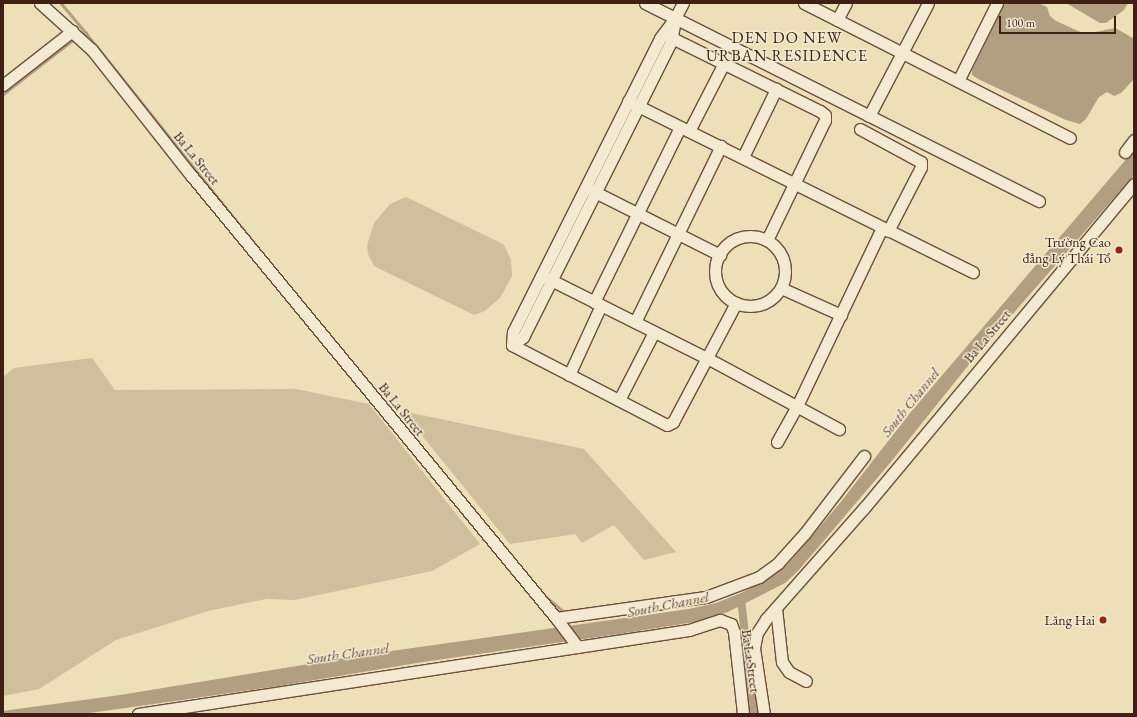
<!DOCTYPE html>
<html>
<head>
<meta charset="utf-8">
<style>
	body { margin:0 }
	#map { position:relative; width:1137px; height:717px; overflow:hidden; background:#eddfb8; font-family:"EB Garamond",serif }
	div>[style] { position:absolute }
	.green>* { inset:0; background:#cfbf9c }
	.water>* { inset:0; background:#b29e80 }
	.stream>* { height:2.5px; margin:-1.25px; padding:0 1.25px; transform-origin:1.25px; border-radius:1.25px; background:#b29e80 }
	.canal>* { height:8px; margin:-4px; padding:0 4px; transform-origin:4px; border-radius:4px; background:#b29e80 }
	.roads { filter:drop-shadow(1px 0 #6a503d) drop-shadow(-1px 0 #6a503d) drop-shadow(0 1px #6a503d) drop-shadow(0 -1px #6a503d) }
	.minor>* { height:11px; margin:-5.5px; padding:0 5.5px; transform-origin:5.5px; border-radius:5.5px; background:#f3ead1 }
	.minor>.ring { margin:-5.5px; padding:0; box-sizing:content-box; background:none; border:11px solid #f3ead1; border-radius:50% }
	.dots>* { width:11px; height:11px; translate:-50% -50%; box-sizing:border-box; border:2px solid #f3ead1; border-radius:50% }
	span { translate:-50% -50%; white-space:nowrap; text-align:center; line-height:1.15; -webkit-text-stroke:3px #f3ead1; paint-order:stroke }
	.street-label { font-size:14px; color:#3f2114 }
	.poi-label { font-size:14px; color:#3f2114 }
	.right { translate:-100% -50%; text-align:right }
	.water-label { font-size:15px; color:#624634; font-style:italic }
	.quarter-label { font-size:16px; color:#3f2114; letter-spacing:1px }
	.frame { position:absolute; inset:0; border:4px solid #3f2114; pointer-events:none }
	.scale { position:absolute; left:999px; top:16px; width:117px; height:18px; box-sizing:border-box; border:2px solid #3f2114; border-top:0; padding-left:5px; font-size:12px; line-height:14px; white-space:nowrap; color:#3f2114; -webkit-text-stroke:3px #f3ead1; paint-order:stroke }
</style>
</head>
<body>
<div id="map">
	<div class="green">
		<div style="clip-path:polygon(406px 197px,503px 244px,505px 247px,511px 260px,512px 276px,500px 298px,485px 311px,474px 315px,374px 266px,368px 254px,367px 245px,374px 223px,390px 204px)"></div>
		<div style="clip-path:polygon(92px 358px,115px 390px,296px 389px,369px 404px,480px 544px,432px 571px,295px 600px,266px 599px,208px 611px,116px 640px,39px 689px,3px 696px,3px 377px,14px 368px)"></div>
		<div style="clip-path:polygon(402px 411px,584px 449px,676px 552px,644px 560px,614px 525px,582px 543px,575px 534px,510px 544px)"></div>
	</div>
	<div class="water">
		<div style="clip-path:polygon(1005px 3px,1039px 3px,1047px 7px,1050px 16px,1056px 21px,1085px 34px,1115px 28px,1126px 34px,1134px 39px,1134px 79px,1121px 93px,1114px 96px,1107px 92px,1099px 97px,1086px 119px,1080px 124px,1066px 120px,980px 80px,972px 75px,972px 70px)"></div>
		<div style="clip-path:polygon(1066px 3px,1128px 3px,1124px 10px,1106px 23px,1100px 23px)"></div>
		<div style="clip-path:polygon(1134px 150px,1134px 175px,971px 362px,890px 463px,798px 571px,785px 583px,728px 612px,695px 622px,619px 634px,423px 662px,279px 686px,154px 704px,82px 714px,3px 714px,3px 711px,120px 695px,370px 654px,689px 609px,716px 603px,741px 593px,767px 580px,787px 565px,840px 503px,910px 413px)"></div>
	</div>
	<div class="stream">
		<div style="left:61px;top:3px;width:39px;rotate:50deg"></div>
		<div style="left:81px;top:36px;width:6px;rotate:-31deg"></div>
		<div style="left:86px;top:33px;width:14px;rotate:51deg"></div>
		<div style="left:95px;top:44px;width:259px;rotate:51.3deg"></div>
		<div style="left:3px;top:94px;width:90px;rotate:-37.8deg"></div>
		<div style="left:544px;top:595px;width:25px;rotate:40deg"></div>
	</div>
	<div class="canal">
		<div style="left:741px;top:599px;width:116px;rotate:83.6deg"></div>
	</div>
	<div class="roads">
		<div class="minor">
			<div style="left:40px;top:3px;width:70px;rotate:42.1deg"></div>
			<div style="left:92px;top:50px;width:158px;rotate:51.7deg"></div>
			<div style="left:190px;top:174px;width:575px;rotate:50.5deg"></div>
			<div style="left:556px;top:618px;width:36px;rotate:53deg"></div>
			<div style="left:645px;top:3px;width:441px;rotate:26.7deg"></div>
			<div style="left:804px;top:3px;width:298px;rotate:26.9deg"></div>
			<div style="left:837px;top:20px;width:19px;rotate:-62deg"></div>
			<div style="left:666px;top:35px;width:172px;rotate:26.3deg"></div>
			<div style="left:820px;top:111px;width:6px;rotate:39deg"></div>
			<div style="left:825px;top:115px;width:5px;rotate:90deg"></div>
			<div style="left:825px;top:120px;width:133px;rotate:115.8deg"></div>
			<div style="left:958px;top:81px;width:87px;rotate:-63.4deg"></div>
			<div style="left:3px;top:85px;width:88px;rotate:-38deg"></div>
			<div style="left:628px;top:101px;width:385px;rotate:26.4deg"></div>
			<div style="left:869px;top:116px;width:127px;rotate:-62.4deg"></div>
			<div style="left:860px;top:129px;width:69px;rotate:28.4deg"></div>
			<div style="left:921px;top:162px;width:5px;rotate:90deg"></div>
			<div style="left:921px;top:167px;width:72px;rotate:117.3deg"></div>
			<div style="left:689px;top:131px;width:76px;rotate:-62.8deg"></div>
			<div style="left:1125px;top:152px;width:15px;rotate:-53deg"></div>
			<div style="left:743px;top:157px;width:76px;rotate:-64.1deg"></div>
			<div style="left:589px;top:189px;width:147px;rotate:26.7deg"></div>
			<div class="ring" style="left:715px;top:236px;width:59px;height:59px"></div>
			<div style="left:545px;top:277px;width:181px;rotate:26.6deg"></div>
			<div style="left:707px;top:358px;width:150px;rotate:28.3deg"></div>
			<div style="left:781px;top:288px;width:66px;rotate:24.2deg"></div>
			<div style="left:594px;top:302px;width:195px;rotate:-63.8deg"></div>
			<div style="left:635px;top:322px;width:196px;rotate:-64deg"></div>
			<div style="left:512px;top:345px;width:13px;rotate:-86deg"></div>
			<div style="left:513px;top:332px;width:329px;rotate:-63.4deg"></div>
			<div style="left:660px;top:38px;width:25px;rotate:-53deg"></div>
			<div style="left:675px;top:18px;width:17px;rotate:-62deg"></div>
			<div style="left:512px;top:345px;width:14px;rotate:-36deg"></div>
			<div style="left:523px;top:337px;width:330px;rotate:-63.4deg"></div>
			<div style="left:671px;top:42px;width:22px;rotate:-80deg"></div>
			<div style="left:512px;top:345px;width:174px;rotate:27.3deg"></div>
			<div style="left:667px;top:425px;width:7px;rotate:-27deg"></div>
			<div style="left:673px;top:422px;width:135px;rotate:-62.1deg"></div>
			<div style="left:569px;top:375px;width:77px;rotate:-65.4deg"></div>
			<div style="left:619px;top:400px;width:76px;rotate:-62.8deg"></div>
			<div style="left:777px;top:442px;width:41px;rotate:-60.9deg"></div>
			<div style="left:797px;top:406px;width:197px;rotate:-64.5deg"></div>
			<div style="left:776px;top:608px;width:54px;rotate:83.7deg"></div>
			<div style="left:782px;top:662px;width:12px;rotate:55deg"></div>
			<div style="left:789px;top:672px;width:19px;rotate:28deg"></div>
			<div style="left:556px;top:618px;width:151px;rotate:-8deg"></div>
			<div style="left:706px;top:597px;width:57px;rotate:-20.7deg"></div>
			<div style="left:759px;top:577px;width:24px;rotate:-36deg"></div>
			<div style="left:778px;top:563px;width:40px;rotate:-48deg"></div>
			<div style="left:805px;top:533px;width:97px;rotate:-52.5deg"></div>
			<div style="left:138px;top:714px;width:557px;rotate:-8.67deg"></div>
			<div style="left:689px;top:630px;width:33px;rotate:-18deg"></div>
			<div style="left:720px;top:620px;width:12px;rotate:20deg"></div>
			<div style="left:731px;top:624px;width:9px;rotate:69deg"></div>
			<div style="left:734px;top:632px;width:82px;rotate:83.7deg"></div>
			<div style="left:764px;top:714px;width:67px;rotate:-98.6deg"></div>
			<div style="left:754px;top:648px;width:15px;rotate:-79deg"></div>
			<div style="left:757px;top:633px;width:17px;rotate:-57deg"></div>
			<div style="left:766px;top:619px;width:148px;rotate:-48.6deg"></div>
			<div style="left:864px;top:508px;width:422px;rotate:-50.2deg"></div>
		</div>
	</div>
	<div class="dots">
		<div style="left:1119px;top:250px;background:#8f2418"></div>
		<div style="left:1103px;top:620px;background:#8f2418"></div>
	</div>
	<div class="street-label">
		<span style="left:197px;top:158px;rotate:51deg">Ba La Street</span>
		<span style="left:987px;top:336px;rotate:-50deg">Ba La Street</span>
		<span style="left:402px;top:409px;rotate:51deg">Ba La Street</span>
		<span style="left:751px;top:661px;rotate:82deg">Ba La Street</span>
	</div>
	<div class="poi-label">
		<span class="right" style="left:1111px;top:250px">Trường Cao<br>đẳng Lý Thái Tổ</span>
		<span class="right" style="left:1095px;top:620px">Lăng Hai</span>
	</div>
	<div class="water-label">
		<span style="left:910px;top:402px;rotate:-51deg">South Channel</span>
		<span style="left:668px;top:604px;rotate:-11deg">South Channel</span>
		<span style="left:348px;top:653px;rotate:-8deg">South Channel</span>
	</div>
	<div class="quarter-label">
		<span style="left:787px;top:47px">DEN DO NEW<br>URBAN RESIDENCE</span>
	</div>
	<div class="frame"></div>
	<div class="scale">100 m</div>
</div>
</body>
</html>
